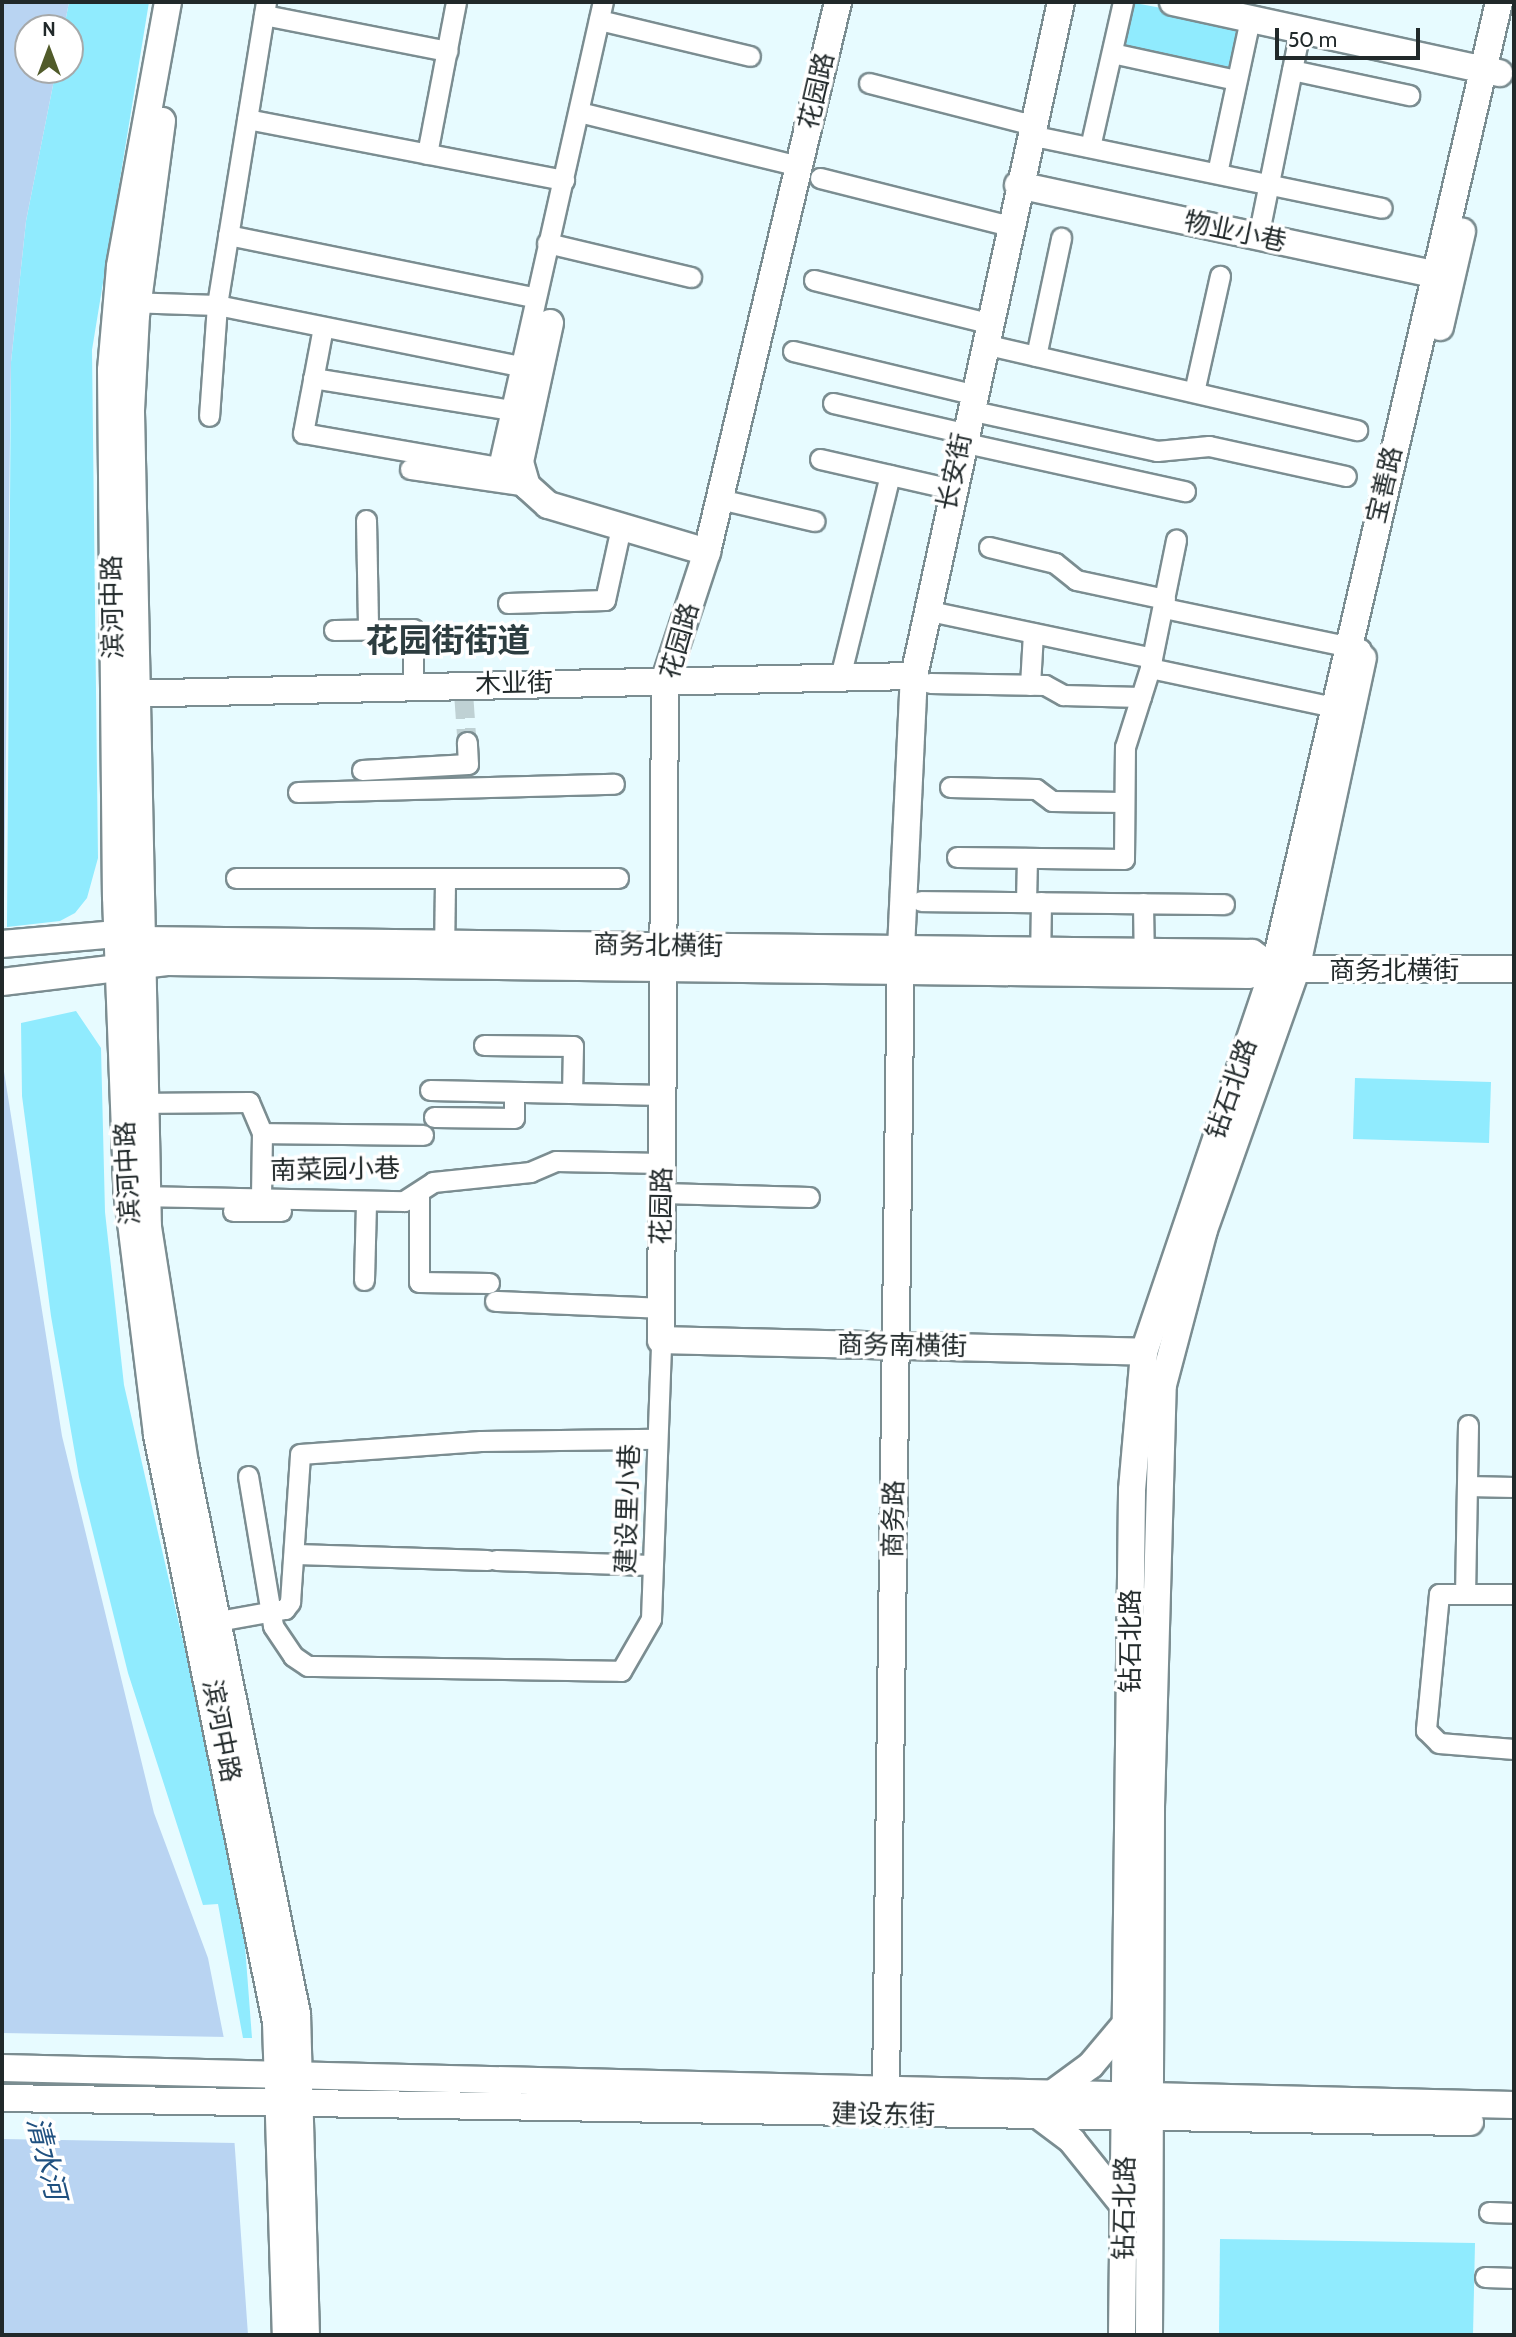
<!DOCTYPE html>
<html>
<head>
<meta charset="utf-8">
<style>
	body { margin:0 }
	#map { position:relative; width:1516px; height:2337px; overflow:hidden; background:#e7fbff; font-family:Cabin,"Noto Sans SC",sans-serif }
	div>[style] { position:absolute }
	.green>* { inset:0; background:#90ebfe }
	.water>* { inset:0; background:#b9d4f2 }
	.pier>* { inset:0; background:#e7fbff }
	.street-tunnel>* { height:19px; margin-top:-9.5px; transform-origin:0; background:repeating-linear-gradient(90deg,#bfd1d4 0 19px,transparent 0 29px) }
	.roads { filter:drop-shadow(2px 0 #7b8d91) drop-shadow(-2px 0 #7b8d91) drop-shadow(0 2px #7b8d91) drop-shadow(0 -2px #7b8d91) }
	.street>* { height:19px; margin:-9.5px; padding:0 9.5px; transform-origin:9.5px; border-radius:9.5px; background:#fff }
	.secondary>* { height:26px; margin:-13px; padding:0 13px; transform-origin:13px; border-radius:13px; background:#fff }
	span { translate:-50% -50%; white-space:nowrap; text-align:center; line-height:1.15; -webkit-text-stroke:7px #fff; paint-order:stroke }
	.street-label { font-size:26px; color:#21292a }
	.water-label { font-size:28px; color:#205180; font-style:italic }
	.district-label { font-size:33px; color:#2d3d40; font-weight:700 }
	.frame { position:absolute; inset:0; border:4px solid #21292a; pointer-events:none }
	.north { position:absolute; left:14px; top:14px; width:70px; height:70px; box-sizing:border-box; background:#fff; border:2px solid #a6a9aa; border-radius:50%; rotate:0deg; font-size:19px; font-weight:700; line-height:28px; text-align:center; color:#21292a }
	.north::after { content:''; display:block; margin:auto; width:24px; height:32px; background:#515b2a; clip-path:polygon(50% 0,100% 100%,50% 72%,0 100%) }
	.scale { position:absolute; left:1275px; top:28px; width:145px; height:32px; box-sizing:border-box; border:4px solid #21292a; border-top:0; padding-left:9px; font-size:21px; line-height:24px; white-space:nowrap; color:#21292a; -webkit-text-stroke:5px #fff; paint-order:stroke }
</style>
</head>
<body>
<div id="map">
	<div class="green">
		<div style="clip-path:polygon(69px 2px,149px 2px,92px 350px,98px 858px,87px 898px,75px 913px,60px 921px,7px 927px,11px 362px,26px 221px,56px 70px,70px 70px,70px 28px,64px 28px)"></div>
		<div style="clip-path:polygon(1129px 2px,1243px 23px,1231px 75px,1118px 50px)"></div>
		<div style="clip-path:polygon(76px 1011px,101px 1048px,105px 1212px,124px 1385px,241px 1893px,252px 2038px,243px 2038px,218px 1904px,203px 1905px,128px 1673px,79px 1477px,51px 1316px,22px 1096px,21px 1023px)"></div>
		<div style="clip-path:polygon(1355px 1078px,1491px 1082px,1489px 1143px,1353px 1139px)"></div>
		<div style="clip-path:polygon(1220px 2239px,1475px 2243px,1473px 2335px,1219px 2335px)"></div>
	</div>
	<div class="water">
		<div style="clip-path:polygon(2px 2px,69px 2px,64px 28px,28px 28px,28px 70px,56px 70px,26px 221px,11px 362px,2px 1058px)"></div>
		<div style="clip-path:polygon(2px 1059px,62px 1436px,154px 1813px,208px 1958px,229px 2064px,248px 2335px,2px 2335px)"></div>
	</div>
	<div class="pier">
		<div style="clip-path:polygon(2px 2033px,227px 2037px,236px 2143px,2px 2139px)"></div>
	</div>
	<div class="street-tunnel">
		<div style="left:464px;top:699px;width:43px;rotate:86deg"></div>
	</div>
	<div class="roads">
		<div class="street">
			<div style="left:266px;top:2px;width:307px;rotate:99.2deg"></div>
			<div style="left:217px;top:305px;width:308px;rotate:11.4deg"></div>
			<div style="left:264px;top:15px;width:187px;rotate:11.1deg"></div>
			<div style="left:599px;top:20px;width:155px;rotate:13.4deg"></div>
			<div style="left:1112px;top:53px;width:127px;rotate:12.3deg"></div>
			<div style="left:1292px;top:70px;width:120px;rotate:12.1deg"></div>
			<div style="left:869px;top:83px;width:169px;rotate:14.4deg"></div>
			<div style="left:579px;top:112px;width:227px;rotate:13.8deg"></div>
			<div style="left:247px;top:119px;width:323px;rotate:10.9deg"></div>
			<div style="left:1030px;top:135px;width:359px;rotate:11.7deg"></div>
			<div style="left:1090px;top:147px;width:149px;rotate:-77.2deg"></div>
			<div style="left:427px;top:154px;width:155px;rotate:-79.2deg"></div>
			<div style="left:1217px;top:173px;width:157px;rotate:-77.9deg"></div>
			<div style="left:820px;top:178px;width:196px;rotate:14.2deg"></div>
			<div style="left:228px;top:235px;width:312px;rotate:11.5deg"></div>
			<div style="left:1258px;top:237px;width:211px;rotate:-78.5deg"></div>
			<div style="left:547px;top:243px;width:148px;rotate:13.3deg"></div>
			<div style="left:814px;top:280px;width:179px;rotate:13.9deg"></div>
			<div style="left:127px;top:302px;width:90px;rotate:1.9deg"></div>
			<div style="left:217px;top:305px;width:111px;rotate:94.1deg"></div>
			<div style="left:323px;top:327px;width:108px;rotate:100.7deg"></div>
			<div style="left:303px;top:433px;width:209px;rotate:9.9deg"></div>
			<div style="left:984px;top:344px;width:383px;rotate:13deg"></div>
			<div style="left:793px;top:351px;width:184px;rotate:13.5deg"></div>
			<div style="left:1036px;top:356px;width:121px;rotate:-78deg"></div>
			<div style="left:313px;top:378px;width:200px;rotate:9.2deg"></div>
			<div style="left:1194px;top:392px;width:119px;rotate:-77.4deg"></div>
			<div style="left:833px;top:403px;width:134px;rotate:12.9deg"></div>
			<div style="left:969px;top:410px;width:192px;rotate:12.3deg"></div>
			<div style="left:1157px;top:451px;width:52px;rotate:-5.5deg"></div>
			<div style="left:1209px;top:446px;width:140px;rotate:12.4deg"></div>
			<div style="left:975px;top:445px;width:215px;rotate:12.4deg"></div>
			<div style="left:820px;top:459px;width:135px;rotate:12.8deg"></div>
			<div style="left:498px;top:467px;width:477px;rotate:-77.3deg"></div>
			<div style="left:410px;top:469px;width:118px;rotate:8.3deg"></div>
			<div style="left:719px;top:499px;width:98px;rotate:13deg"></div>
			<div style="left:366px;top:520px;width:109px;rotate:88.9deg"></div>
			<div style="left:989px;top:547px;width:68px;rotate:13.6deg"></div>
			<div style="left:1055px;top:563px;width:27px;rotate:39deg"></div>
			<div style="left:1076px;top:580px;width:91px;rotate:12.1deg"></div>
			<div style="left:508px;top:603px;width:97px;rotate:-1.8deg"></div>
			<div style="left:605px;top:600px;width:75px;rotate:-77.6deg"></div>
			<div style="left:1164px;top:608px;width:201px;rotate:11.8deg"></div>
			<div style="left:925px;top:610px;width:232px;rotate:11.9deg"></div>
			<div style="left:334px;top:630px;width:79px;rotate:-0.7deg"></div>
			<div style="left:413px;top:629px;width:57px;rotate:90deg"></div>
			<div style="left:1150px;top:668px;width:201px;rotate:12deg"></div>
			<div style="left:840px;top:677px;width:208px;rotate:-76.1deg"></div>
			<div style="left:930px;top:683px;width:115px;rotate:1deg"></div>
			<div style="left:1045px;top:685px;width:21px;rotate:29deg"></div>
			<div style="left:1063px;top:695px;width:78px;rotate:1.5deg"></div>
			<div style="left:1030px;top:685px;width:52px;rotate:-86.7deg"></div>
			<div style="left:362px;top:770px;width:106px;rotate:-3.2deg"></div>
			<div style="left:468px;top:764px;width:22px;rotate:-93deg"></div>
			<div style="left:950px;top:787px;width:86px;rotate:1.3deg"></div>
			<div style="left:1036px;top:789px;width:20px;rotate:37deg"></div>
			<div style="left:1052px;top:801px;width:72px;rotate:0.8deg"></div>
			<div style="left:298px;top:792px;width:316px;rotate:-1.5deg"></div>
			<div style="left:957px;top:857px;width:167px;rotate:0.7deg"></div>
			<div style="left:1124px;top:859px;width:112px;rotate:-89.5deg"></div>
			<div style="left:1125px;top:747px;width:83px;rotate:-72.4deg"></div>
			<div style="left:1150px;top:668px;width:131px;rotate:-78.5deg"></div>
			<div style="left:236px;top:878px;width:382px"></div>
			<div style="left:921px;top:901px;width:303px;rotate:0.6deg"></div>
			<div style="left:1026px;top:902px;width:44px;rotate:-88.7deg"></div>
			<div style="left:1143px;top:903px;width:62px;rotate:89.1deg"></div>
			<div style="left:444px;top:954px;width:76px;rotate:-89.2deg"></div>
			<div style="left:1040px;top:964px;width:62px;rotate:-89.1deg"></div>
			<div style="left:484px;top:1045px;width:89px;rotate:0.6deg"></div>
			<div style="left:573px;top:1046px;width:47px;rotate:91.2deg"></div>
			<div style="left:430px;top:1090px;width:233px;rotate:1.2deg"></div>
			<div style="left:132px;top:1103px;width:117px;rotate:-0.5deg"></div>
			<div style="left:249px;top:1102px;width:34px;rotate:67deg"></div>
			<div style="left:262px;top:1133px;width:65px;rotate:90.9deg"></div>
			<div style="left:434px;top:1117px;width:80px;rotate:0.7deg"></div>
			<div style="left:514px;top:1118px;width:26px;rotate:-90deg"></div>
			<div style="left:262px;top:1133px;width:161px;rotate:0.7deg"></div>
			<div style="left:419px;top:1192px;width:90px;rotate:90deg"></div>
			<div style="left:419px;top:1282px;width:70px;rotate:0.8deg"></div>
			<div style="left:662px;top:1193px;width:147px;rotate:1.6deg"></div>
			<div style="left:137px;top:1196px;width:267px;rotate:1.1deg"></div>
			<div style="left:404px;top:1201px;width:35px;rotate:-33deg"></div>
			<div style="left:433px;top:1182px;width:98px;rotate:-5.9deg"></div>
			<div style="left:530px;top:1172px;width:28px;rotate:-23deg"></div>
			<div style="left:556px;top:1161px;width:106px;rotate:1.1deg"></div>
			<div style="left:233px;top:1211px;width:48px"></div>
			<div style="left:364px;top:1280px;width:79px;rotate:-88.5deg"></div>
			<div style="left:495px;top:1301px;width:166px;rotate:2.4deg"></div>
			<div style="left:1468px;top:1425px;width:169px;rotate:91deg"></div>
			<div style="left:1465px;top:1594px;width:26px;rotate:180deg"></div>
			<div style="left:1439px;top:1594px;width:137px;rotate:95.5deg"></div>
			<div style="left:1426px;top:1730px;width:18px;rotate:45deg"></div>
			<div style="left:1439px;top:1743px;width:75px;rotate:4.6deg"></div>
			<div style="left:248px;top:1476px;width:152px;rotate:80.5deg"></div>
			<div style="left:273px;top:1626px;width:36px;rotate:56deg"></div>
			<div style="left:293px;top:1656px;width:18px;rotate:34deg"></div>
			<div style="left:308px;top:1666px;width:313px;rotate:0.9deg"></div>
			<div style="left:621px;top:1671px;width:60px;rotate:-60deg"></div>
			<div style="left:651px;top:1619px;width:279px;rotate:-87.9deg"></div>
			<div style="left:1467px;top:1486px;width:47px;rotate:1.2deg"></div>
			<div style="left:296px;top:1554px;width:191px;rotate:1.8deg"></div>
			<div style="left:496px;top:1560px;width:156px;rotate:1.8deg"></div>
			<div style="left:1465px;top:1594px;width:49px"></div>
			<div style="left:207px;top:1623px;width:79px;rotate:-10.2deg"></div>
			<div style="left:285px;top:1609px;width:9px;rotate:-54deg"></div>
			<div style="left:290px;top:1602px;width:148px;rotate:-86.1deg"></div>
			<div style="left:300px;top:1454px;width:181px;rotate:-4.1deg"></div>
			<div style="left:481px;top:1441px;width:176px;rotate:-0.7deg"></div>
			<div style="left:1489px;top:2212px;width:25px;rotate:2deg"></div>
			<div style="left:1485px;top:2277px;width:29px;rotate:2deg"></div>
		</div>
		<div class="secondary">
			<div style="left:168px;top:2px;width:269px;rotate:100.3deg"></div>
			<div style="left:120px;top:267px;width:103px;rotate:95deg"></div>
			<div style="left:111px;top:370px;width:527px;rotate:89.46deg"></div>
			<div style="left:116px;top:897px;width:293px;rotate:87.8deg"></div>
			<div style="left:127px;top:1190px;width:247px;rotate:83deg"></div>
			<div style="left:157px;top:1435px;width:599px;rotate:78.54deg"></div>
			<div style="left:276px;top:2022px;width:313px;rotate:88.2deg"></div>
			<div style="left:838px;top:2px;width:565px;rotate:103.4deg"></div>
			<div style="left:707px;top:552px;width:135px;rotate:108.2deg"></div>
			<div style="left:665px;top:680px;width:660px;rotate:90.35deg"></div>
			<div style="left:661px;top:1340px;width:483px;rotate:1.4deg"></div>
			<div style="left:1173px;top:2px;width:334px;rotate:12.3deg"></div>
			<div style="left:162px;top:121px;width:196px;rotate:97.6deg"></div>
			<div style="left:136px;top:315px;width:97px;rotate:93deg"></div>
			<div style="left:131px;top:412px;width:815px;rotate:88.81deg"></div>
			<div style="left:148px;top:1227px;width:239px;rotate:81.1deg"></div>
			<div style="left:185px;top:1463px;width:562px;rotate:78.51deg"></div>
			<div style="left:297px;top:2014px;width:321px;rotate:88.4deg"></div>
			<div style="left:1018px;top:185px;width:440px;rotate:12.1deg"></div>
			<div style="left:550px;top:323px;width:142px;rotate:102.2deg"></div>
			<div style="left:520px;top:462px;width:25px;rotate:74deg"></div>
			<div style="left:527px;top:486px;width:28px;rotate:42deg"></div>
			<div style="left:548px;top:505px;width:166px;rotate:16.5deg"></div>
			<div style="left:1440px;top:327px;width:98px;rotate:-77deg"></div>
			<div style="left:119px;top:694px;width:795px;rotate:-1.3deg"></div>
			<div style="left:2px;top:944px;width:115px;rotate:-5deg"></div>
			<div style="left:117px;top:934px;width:25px;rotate:14deg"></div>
			<div style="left:141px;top:940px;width:1111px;rotate:0.67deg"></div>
			<div style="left:1252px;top:953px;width:27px;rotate:36deg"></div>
			<div style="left:2px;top:982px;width:166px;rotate:-6.9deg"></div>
			<div style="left:167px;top:962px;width:1081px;rotate:0.69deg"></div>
			<div style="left:1248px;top:975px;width:27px;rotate:-13deg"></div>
			<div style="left:1274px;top:969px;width:240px"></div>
			<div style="left:2px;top:2068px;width:1512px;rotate:1.4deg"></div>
			<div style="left:886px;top:2089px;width:1140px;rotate:-89.25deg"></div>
			<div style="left:901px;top:949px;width:273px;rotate:-87.3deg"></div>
			<div style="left:914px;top:676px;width:690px;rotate:-77.7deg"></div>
			<div style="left:1053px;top:2093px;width:47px;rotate:-36.4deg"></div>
			<div style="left:1091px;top:2065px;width:57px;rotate:-49.9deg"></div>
			<div style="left:2px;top:2098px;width:1468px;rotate:0.94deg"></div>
			<div style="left:1042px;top:2118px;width:38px;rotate:37deg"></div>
			<div style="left:1072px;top:2141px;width:85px;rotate:51.2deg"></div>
			<div style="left:1122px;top:2335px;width:845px;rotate:-89.32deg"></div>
			<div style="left:1132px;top:1490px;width:139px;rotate:-85deg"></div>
			<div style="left:1144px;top:1352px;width:404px;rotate:-71.3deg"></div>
			<div style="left:1274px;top:969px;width:993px;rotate:-76.9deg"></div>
			<div style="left:1149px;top:2335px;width:528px;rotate:-89.78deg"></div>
			<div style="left:1151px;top:1807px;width:422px;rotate:-88.4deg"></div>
			<div style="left:1163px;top:1385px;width:160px;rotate:-75.2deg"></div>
			<div style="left:1204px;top:1230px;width:276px;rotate:-70.5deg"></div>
			<div style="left:1296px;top:970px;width:319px;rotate:-77.9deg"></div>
		</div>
	</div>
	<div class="street-label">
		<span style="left:817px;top:91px;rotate:-77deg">花园路</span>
		<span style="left:1235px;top:232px;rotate:12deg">物业小巷</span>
		<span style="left:955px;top:472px;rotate:-78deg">长安街</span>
		<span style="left:1385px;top:485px;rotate:-77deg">宝善路</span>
		<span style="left:113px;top:607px;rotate:-91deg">滨河中路</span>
		<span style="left:680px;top:641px;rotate:-74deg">花园路</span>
		<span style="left:514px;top:684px;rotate:-1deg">木业街</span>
		<span style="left:658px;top:946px;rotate:1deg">商务北横街</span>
		<span style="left:1394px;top:971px">商务北横街</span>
		<span style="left:1232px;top:1089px;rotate:-71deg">钻石北路</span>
		<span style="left:335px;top:1170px;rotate:-1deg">南菜园小巷</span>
		<span style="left:128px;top:1173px;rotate:-93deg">滨河中路</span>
		<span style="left:662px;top:1206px;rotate:-89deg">花园路</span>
		<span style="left:902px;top:1346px;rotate:1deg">商务南横街</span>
		<span style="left:628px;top:1509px;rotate:-88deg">建设里小巷</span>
		<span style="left:894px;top:1519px;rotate:-89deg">商务路</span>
		<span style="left:1131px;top:1641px;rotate:-90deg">钻石北路</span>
		<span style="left:221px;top:1731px;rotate:79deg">滨河中路</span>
		<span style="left:883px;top:2115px;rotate:1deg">建设东街</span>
		<span style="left:1125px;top:2208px;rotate:-89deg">钻石北路</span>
	</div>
	<div class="water-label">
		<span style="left:47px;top:2158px;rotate:76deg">清水河</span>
	</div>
	<div class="district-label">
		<span style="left:448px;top:641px">花园街街道</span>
	</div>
	<div class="frame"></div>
	<div class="north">N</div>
	<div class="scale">50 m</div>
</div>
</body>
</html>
